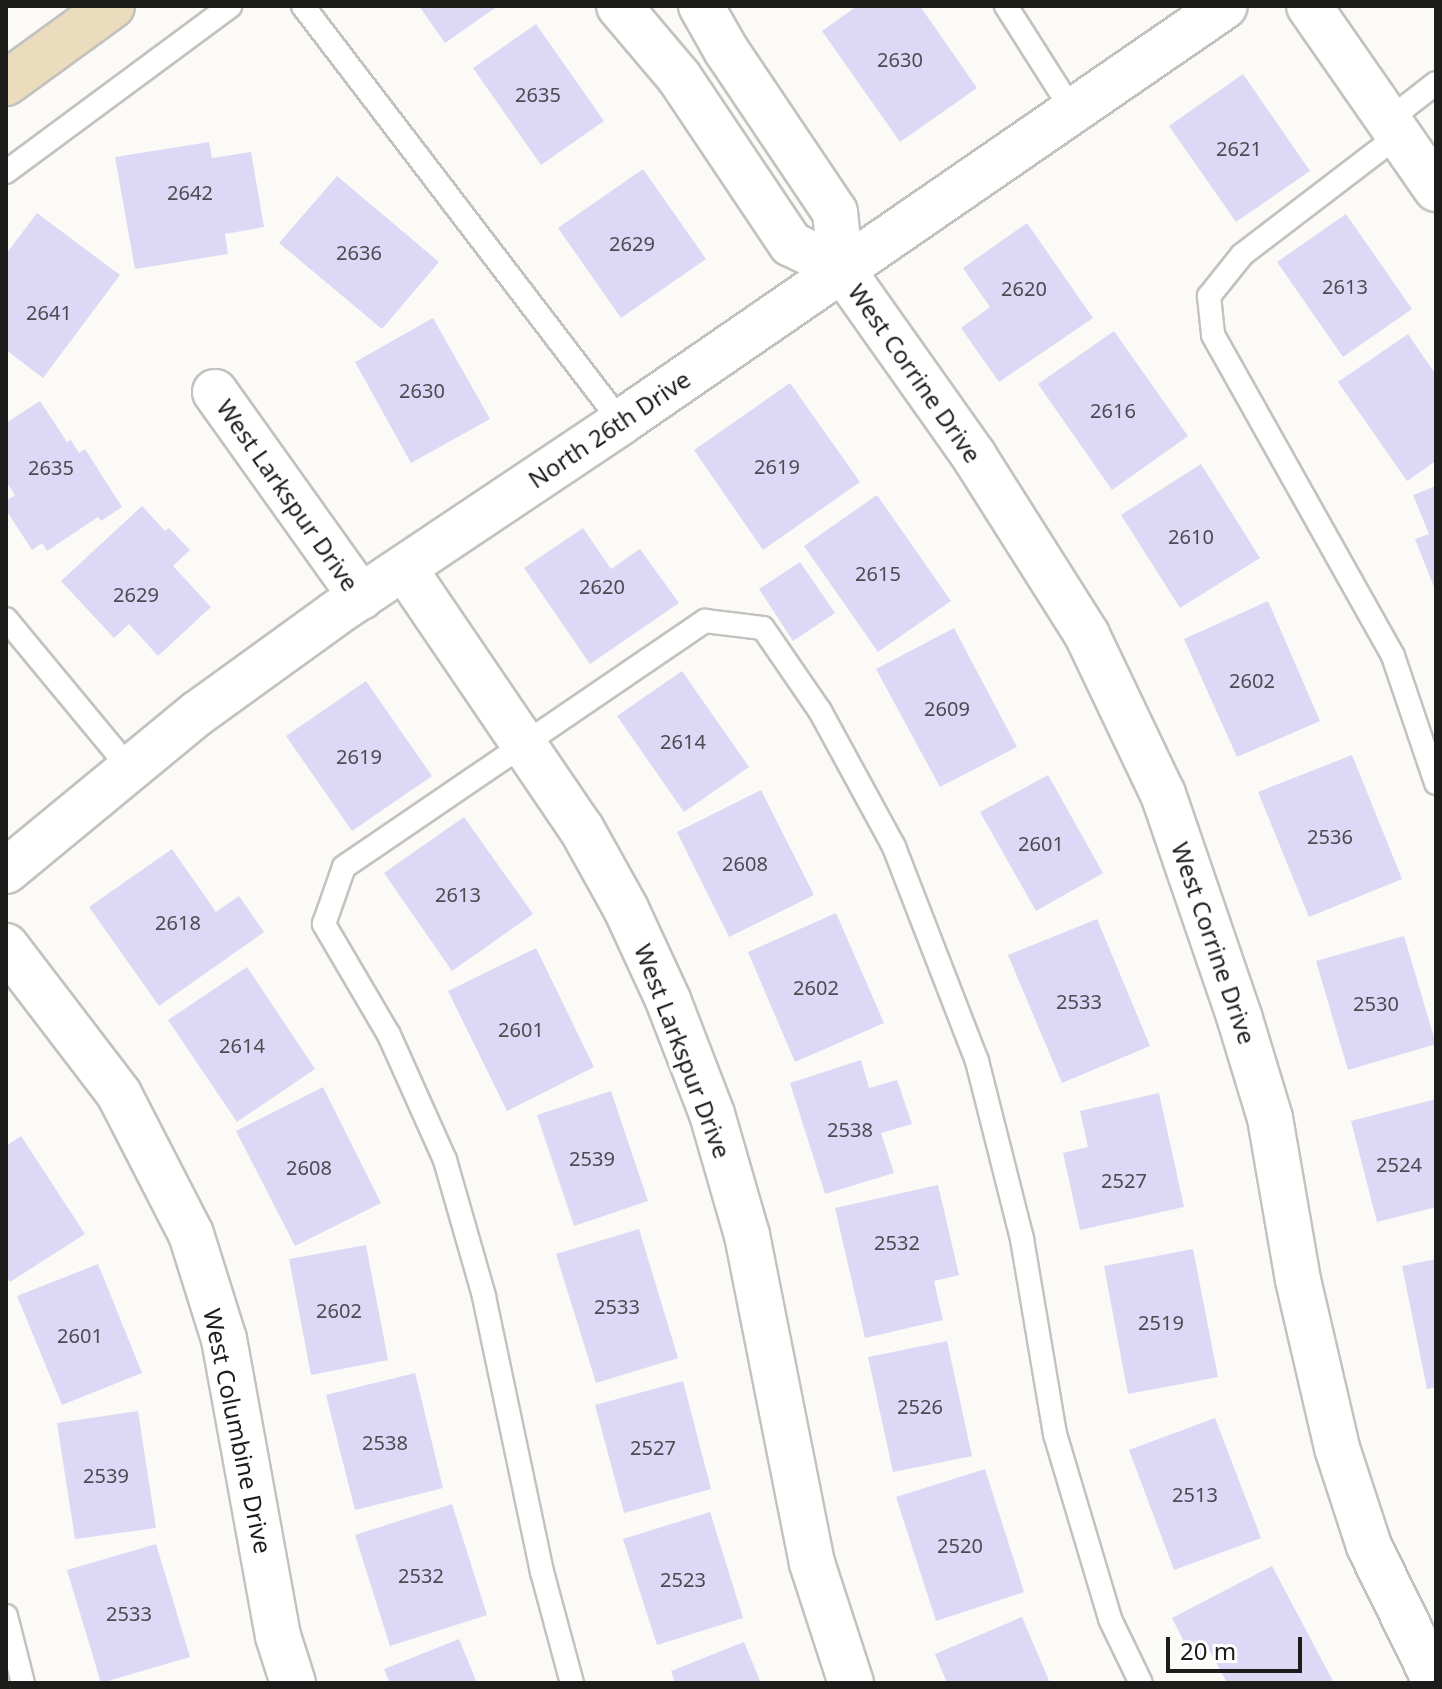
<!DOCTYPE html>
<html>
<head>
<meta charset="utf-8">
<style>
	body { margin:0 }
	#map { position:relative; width:1442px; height:1689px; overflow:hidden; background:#fcfaf6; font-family:"Noto Sans",sans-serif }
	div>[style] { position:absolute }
	.building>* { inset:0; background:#ddd8f5 }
	.roads { filter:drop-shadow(2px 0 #c3c2be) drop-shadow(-2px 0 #c3c2be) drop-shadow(0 2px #c3c2be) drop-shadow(0 -2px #c3c2be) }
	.service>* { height:22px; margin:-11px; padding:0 11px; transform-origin:11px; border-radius:11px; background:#fff }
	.minor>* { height:44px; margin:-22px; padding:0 22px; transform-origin:22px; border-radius:22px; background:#fff }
	.secondary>* { height:44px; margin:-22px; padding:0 22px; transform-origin:22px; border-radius:22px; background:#ebdcbe }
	span { translate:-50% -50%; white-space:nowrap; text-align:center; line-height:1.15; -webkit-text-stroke:6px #fff; paint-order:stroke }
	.number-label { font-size:20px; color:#4c4b52 }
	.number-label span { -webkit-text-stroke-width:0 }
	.street-label { font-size:24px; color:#1c1c1b }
	.frame { position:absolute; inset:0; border:8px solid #1c1c1b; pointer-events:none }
	.scale { position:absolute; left:1166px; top:1637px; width:136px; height:36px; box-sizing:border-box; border:4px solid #1c1c1b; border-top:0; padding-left:10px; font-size:24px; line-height:28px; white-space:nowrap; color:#1c1c1b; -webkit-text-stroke:6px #fff; paint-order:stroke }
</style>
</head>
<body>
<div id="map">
	<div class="building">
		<div style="clip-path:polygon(419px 6px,498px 6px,445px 43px)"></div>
		<div style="clip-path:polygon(857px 6px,920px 6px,977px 88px,900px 142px,822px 31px)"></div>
		<div style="clip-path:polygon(536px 24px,604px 121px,541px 165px,473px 68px)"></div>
		<div style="clip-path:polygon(1243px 74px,1310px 171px,1236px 222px,1169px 126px)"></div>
		<div style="clip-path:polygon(209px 142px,212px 158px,251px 152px,264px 227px,225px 234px,228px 254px,135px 269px,115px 157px)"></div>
		<div style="clip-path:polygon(643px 169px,706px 259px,621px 318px,558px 228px)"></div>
		<div style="clip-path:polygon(337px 176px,439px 262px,382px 329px,279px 243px)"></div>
		<div style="clip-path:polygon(37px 213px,120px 275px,43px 378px,6px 350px,6px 254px)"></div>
		<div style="clip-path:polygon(1346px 214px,1412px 309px,1343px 357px,1277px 262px)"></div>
		<div style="clip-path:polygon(1027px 223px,1093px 318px,999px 382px,961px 328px,990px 307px,963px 268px)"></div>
		<div style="clip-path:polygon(433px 318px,490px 419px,411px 463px,355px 362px)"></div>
		<div style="clip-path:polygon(1114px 331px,1188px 436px,1112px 490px,1038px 384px)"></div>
		<div style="clip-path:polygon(1408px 334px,1436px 375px,1436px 461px,1407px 481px,1338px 382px)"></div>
		<div style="clip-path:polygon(790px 383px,860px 482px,763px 550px,694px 450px)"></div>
		<div style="clip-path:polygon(40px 401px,67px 442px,71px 440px,79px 453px,85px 449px,122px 507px,101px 521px,98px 517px,47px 551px,42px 543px,32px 550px,6px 510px,6px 501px,15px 495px,6px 481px,6px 423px)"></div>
		<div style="clip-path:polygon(1201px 464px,1260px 558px,1180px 608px,1121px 515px)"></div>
		<div style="clip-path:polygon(1436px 486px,1436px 592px,1415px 539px,1429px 534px,1413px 495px)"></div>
		<div style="clip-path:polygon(877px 495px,951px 601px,878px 652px,804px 546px)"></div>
		<div style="clip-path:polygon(142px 506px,165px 531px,169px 528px,190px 550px,173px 566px,211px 607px,158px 656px,129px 624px,114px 638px,61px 581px)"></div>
		<div style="clip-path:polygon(583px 528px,611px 569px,640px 549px,679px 603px,590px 664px,524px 568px)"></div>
		<div style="clip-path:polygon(800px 562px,835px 613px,793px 641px,759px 589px)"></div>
		<div style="clip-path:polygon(1268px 601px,1320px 721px,1237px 757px,1184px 639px)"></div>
		<div style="clip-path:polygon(954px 628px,1017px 747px,940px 787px,876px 669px)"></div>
		<div style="clip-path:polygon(682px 671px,749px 767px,684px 812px,617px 716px)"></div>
		<div style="clip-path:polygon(366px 681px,432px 776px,352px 831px,286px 736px)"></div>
		<div style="clip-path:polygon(1352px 755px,1402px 879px,1309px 917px,1258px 792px)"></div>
		<div style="clip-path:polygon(1048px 775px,1103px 873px,1036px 911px,980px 812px)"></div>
		<div style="clip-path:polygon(761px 790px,814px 895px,729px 937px,677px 832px)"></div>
		<div style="clip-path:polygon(464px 817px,533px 914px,452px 971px,384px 873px)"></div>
		<div style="clip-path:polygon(172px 849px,216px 912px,239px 896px,264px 932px,159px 1006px,89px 907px)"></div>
		<div style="clip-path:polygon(836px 913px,884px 1023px,795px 1062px,748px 952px)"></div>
		<div style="clip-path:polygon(1097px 919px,1150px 1046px,1062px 1083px,1008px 955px)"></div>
		<div style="clip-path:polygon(1404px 936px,1436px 1044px,1348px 1070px,1316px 961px)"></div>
		<div style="clip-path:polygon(536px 948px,594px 1067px,507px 1111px,448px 991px)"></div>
		<div style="clip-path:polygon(247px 967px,315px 1069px,237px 1122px,168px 1020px)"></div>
		<div style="clip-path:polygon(861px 1060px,869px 1088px,897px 1080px,912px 1124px,881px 1133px,894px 1173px,825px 1194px,790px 1083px)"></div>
		<div style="clip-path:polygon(323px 1087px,381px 1203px,295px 1246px,236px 1131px)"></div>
		<div style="clip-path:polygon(611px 1091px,648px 1201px,574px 1226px,537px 1115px)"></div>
		<div style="clip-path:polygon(1159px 1093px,1184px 1207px,1080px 1230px,1063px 1153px,1088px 1147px,1080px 1111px)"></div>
		<div style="clip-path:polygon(1436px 1099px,1436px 1207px,1377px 1222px,1351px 1121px)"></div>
		<div style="clip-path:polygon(21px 1136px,85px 1234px,10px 1282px,6px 1277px,6px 1146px)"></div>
		<div style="clip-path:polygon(938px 1185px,959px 1275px,934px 1281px,943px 1320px,865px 1338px,835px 1208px)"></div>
		<div style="clip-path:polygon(639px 1229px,678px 1358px,596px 1383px,556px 1254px)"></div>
		<div style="clip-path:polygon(366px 1245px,388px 1360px,311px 1375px,289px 1259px)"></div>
		<div style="clip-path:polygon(1193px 1249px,1218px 1377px,1128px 1394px,1104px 1266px)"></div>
		<div style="clip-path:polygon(1436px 1259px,1436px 1387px,1427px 1389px,1402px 1266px)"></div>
		<div style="clip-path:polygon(98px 1264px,142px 1373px,62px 1405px,17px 1296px)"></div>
		<div style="clip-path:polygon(947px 1341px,972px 1456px,893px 1472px,868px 1357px)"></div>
		<div style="clip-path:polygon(415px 1373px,443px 1488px,355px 1510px,326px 1395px)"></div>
		<div style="clip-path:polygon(683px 1381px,711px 1489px,624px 1513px,595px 1405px)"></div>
		<div style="clip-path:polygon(138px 1411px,156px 1528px,75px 1539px,57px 1423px)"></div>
		<div style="clip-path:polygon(1215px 1418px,1261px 1538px,1174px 1570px,1129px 1450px)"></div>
		<div style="clip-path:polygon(985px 1469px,1024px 1592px,936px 1621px,896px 1497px)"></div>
		<div style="clip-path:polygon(452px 1504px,487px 1615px,390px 1646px,355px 1535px)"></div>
		<div style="clip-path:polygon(710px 1512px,743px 1618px,657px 1645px,623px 1539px)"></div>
		<div style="clip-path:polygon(156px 1544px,190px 1657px,101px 1683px,67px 1570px)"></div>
		<div style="clip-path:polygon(1272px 1566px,1334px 1683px,1227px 1683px,1210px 1651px,1193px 1660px,1172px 1618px)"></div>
		<div style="clip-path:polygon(1022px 1617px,1050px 1683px,947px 1683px,935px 1654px)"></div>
		<div style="clip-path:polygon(459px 1639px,477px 1683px,390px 1683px,384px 1669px)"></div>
		<div style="clip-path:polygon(744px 1642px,761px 1683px,675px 1683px,671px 1671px)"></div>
	</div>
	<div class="roads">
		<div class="service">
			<div style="left:303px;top:6px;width:524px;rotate:52.6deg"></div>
			<div style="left:1006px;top:6px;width:123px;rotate:57.6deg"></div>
			<div style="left:1390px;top:119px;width:58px;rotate:-38deg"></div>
			<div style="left:1400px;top:134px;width:199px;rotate:142.6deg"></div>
			<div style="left:1242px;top:255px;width:53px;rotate:128.8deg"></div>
			<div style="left:1209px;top:296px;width:39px;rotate:84deg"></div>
			<div style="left:1213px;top:335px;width:368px;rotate:60.7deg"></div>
			<div style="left:1393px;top:656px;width:134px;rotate:71.3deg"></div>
			<div style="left:6px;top:172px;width:279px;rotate:-36.5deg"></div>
			<div style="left:6px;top:619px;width:196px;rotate:50.4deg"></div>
			<div style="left:6px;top:1616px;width:69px;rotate:75.8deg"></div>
			<div style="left:572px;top:1683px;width:115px;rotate:-105.1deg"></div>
			<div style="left:542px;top:1572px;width:282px;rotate:-101.9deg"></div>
			<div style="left:484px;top:1296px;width:141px;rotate:-106deg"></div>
			<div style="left:445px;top:1160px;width:137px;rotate:-114.1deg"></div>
			<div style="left:389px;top:1035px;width:129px;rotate:-120.4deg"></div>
			<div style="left:324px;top:924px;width:60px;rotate:-70.7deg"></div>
			<div style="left:344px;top:867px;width:437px;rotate:-34.3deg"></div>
			<div style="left:705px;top:621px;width:58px;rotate:6.9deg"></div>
			<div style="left:763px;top:628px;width:101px;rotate:55.5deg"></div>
			<div style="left:820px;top:711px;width:155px;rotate:61.4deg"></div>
			<div style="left:894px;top:847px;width:230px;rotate:68.8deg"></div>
			<div style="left:977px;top:1061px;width:184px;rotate:75.8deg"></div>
			<div style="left:1022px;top:1239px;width:198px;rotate:80.4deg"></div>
			<div style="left:1055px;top:1434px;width:193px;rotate:73.4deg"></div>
			<div style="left:1110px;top:1619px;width:71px;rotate:64.2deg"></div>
		</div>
		<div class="minor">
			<div style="left:619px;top:6px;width:93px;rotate:49.8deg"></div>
			<div style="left:679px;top:77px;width:201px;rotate:56.2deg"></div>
			<div style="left:791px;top:244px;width:55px;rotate:25.6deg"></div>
			<div style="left:841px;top:268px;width:230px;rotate:54.7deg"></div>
			<div style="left:974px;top:456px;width:212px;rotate:57.7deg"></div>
			<div style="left:1087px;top:635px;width:176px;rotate:64.5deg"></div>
			<div style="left:1163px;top:794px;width:235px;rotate:71.1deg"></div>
			<div style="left:1239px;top:1016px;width:107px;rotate:73.1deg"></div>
			<div style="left:1270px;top:1118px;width:164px;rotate:80.2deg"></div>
			<div style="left:1298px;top:1280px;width:172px;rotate:76.9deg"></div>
			<div style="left:1337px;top:1448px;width:103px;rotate:71.9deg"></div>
			<div style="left:1369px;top:1546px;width:153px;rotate:63.9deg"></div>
			<div style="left:701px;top:6px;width:51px;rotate:60.4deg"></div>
			<div style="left:726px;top:50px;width:195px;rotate:56.1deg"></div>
			<div style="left:835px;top:212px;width:56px;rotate:83.9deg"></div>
			<div style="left:1309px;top:6px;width:223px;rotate:55.2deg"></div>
			<div style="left:215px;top:392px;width:252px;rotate:54.5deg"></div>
			<div style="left:404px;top:568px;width:315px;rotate:55.8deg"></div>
			<div style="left:581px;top:828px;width:93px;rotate:60.9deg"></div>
			<div style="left:626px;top:909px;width:100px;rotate:65.2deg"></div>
			<div style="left:668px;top:1000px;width:122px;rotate:68.9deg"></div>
			<div style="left:712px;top:1114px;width:126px;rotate:73.9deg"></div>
			<div style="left:747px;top:1235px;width:334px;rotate:78.8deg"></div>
			<div style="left:812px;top:1563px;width:126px;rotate:72deg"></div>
			<div style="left:6px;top:871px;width:249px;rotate:-39.5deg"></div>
			<div style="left:198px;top:713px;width:170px;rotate:-35.9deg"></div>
			<div style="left:336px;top:613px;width:343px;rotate:-33.8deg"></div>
			<div style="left:621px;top:422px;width:733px;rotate:-34.56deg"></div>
			<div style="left:6px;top:946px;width:186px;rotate:52.6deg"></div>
			<div style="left:119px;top:1094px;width:157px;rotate:62.8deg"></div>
			<div style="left:191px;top:1234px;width:110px;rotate:72.6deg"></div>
			<div style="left:224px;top:1339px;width:302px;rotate:79.7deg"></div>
			<div style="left:278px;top:1636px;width:49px;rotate:72.3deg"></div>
		</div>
		<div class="secondary">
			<div style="left:6px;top:83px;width:131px;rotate:-36deg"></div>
		</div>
	</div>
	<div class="number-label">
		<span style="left:900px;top:59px">2630</span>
		<span style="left:538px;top:94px">2635</span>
		<span style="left:1239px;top:148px">2621</span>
		<span style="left:190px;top:192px">2642</span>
		<span style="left:632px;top:243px">2629</span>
		<span style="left:359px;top:252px">2636</span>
		<span style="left:1345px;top:286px">2613</span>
		<span style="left:1024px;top:288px">2620</span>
		<span style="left:49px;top:312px">2641</span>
		<span style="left:422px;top:390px">2630</span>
		<span style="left:1113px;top:410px">2616</span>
		<span style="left:777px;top:466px">2619</span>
		<span style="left:51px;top:467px">2635</span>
		<span style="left:1191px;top:536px">2610</span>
		<span style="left:878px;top:573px">2615</span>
		<span style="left:602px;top:586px">2620</span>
		<span style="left:136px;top:594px">2629</span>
		<span style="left:1252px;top:680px">2602</span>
		<span style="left:947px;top:708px">2609</span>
		<span style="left:683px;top:741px">2614</span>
		<span style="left:359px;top:756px">2619</span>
		<span style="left:1330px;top:836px">2536</span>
		<span style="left:1041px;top:843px">2601</span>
		<span style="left:745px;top:863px">2608</span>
		<span style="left:458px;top:894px">2613</span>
		<span style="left:178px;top:922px">2618</span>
		<span style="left:816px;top:987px">2602</span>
		<span style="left:1079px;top:1001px">2533</span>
		<span style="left:1376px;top:1003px">2530</span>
		<span style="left:521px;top:1029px">2601</span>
		<span style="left:242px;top:1045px">2614</span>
		<span style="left:850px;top:1129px">2538</span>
		<span style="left:592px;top:1158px">2539</span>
		<span style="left:1399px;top:1164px">2524</span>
		<span style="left:309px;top:1167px">2608</span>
		<span style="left:1124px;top:1180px">2527</span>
		<span style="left:897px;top:1242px">2532</span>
		<span style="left:617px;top:1306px">2533</span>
		<span style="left:339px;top:1310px">2602</span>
		<span style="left:1161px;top:1322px">2519</span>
		<span style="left:80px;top:1335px">2601</span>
		<span style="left:920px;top:1406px">2526</span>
		<span style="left:385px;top:1442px">2538</span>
		<span style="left:653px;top:1447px">2527</span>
		<span style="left:106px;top:1475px">2539</span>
		<span style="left:1195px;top:1494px">2513</span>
		<span style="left:960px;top:1545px">2520</span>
		<span style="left:421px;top:1575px">2532</span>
		<span style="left:683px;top:1579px">2523</span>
		<span style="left:129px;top:1613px">2533</span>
	</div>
	<div class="street-label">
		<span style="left:915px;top:373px;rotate:55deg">West Corrine Drive</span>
		<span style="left:609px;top:429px;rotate:-34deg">North 26th Drive</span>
		<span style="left:288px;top:495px;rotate:55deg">West Larkspur Drive</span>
		<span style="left:1214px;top:943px;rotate:71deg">West Corrine Drive</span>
		<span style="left:683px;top:1051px;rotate:69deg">West Larkspur Drive</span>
		<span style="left:238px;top:1431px;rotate:78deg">West Columbine Drive</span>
	</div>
	<div class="frame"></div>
	<div class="scale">20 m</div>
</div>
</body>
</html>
